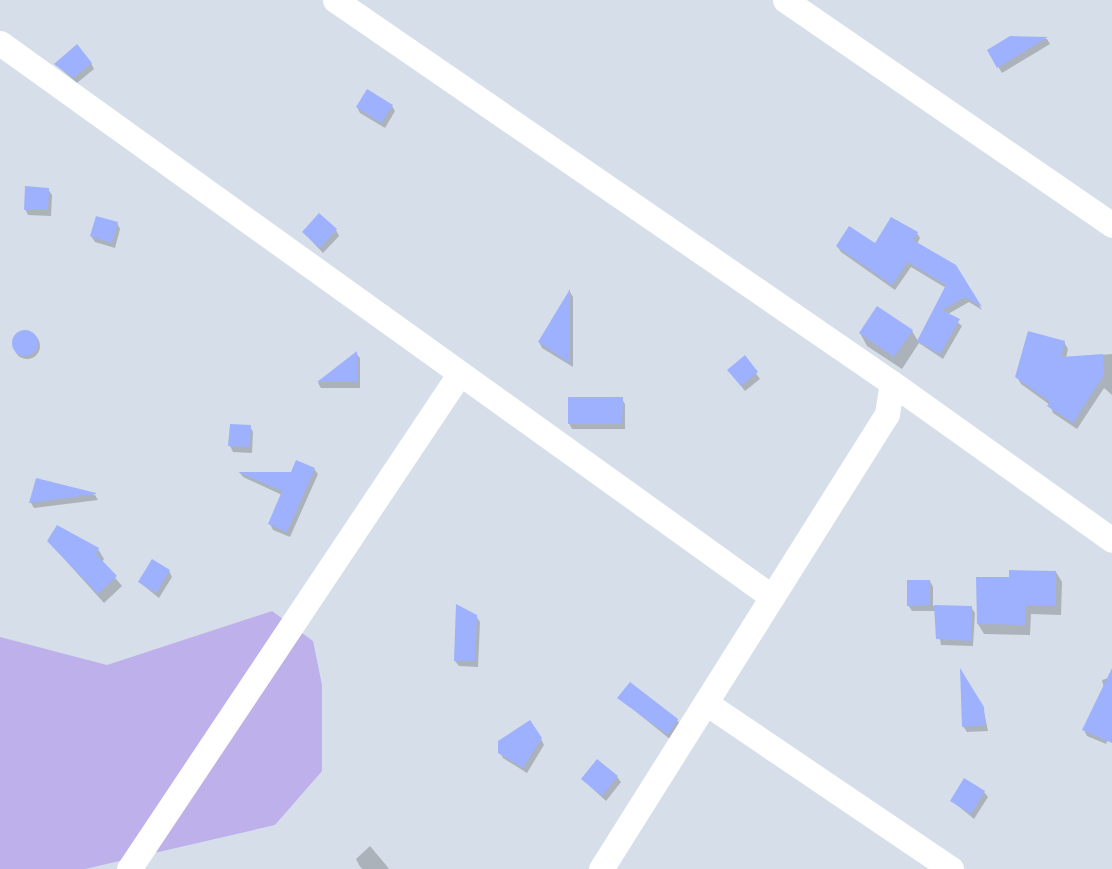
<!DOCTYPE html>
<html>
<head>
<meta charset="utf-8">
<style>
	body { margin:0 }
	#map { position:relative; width:1112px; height:869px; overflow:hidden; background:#d6dfe9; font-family:"Noto Serif",serif }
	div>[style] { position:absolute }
	.green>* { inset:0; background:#beb0ea }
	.shadow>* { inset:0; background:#0003 }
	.round { border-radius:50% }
	.building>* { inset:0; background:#9db1fe }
	.street>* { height:25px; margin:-12.5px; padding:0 12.5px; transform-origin:12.5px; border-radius:12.5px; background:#fff }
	span { translate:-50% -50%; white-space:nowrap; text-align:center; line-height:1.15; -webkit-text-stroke:4px #fff; paint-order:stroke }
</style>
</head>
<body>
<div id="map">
	<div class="green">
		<div style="clip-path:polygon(272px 611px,313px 641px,322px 685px,322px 771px,275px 825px,85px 869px,0 869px,0 637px,107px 665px)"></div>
	</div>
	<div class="shadow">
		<div style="clip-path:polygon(1010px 37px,1047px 39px,1050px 44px,1002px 73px,988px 50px)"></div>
		<div style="clip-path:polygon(91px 63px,94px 69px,77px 83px,55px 64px)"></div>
		<div style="clip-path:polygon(392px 106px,395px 111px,385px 128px,360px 113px,357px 107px)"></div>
		<div style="clip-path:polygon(48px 189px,52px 195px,51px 216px,28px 215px,25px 209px)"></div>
		<div style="clip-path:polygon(117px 223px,120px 229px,115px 248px,95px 242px,91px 236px)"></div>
		<div style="clip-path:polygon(336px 230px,339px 236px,323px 253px,303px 232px)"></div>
		<div style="clip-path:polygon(917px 233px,920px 238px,917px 244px,955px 266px,982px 310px,969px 302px,948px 314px,962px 326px,943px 359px,919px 343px,902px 369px,867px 346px,860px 333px,912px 331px,918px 341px,946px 288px,911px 267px,895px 290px,841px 252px,837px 246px,876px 245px)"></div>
		<div style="clip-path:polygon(570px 292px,573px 297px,573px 367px,542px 348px,539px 342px)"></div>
		<div class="round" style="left:14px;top:333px;width:26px;height:26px"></div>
		<div style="clip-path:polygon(1064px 342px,1068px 349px,1066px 358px,1112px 354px,1112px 395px,1104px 388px,1077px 429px,1053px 413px,1050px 405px,1021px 384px,1017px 377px)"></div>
		<div style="clip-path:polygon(356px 353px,360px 358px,360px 388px,321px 388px,318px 383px)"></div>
		<div style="clip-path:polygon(744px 357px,760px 379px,745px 391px,728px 370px)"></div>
		<div style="clip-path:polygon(622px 399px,625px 404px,625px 429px,572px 429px,569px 423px)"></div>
		<div style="clip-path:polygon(250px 426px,253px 432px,252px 453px,233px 452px,230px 446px)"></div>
		<div style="clip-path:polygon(314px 469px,318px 474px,290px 537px,273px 530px,270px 524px,282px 495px,243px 477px,240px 473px,291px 474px)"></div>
		<div style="clip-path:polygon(37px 479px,95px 495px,98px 500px,34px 508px,31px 503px)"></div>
		<div style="clip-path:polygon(48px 541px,98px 549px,104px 559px,102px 562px,122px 586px,104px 603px)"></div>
		<div style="clip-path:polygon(169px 571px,172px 577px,159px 598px,139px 582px)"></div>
		<div style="clip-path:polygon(1056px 572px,1062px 582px,1061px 615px,1031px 614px,1030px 635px,984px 634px,978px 624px,1010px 578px)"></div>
		<div style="clip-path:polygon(930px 581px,933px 587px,933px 606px,971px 607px,975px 613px,973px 646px,941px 645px,935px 611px,912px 611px,908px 605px)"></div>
		<div style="clip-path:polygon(476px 616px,480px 622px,478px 667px,459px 666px,455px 661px)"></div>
		<div style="clip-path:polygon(1112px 677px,1112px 731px,1106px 744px,1087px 736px,1084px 730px,1104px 688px,1102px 680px)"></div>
		<div style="clip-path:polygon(619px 698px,677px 720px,681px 726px,671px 740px)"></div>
		<div style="clip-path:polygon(983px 707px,988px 731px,967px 732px,963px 726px)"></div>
		<div style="clip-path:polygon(541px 739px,544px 745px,527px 773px,503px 758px,500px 752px)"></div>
		<div style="clip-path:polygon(617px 777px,621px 782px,606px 801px,582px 779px)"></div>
		<div style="clip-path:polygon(984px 792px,988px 797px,974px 819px,952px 801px)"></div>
		<div style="clip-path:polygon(370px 846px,386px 865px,389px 869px,362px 869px,359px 865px,356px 859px)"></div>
	</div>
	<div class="building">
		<div style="clip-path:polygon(1010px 36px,1048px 37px,997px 68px,987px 50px)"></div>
		<div style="clip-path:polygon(77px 44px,92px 63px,73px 78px,54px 64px)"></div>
		<div style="clip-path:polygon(367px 89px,393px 105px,381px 123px,356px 107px)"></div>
		<div style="clip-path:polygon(25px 186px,49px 188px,48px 210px,24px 210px)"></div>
		<div style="clip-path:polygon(319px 213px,337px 229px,320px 248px,302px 232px)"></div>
		<div style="clip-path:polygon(96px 216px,118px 222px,112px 243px,90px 236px)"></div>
		<div style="clip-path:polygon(891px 217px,918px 232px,913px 240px,956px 265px,982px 307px,965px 297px,942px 310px,960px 319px,940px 354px,917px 341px,946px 285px,908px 262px,892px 285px,836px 246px,849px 226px,875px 243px)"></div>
		<div style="clip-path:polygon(570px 289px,570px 363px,538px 342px)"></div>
		<div style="clip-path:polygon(877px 306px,913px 330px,894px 357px,859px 333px)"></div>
		<div class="round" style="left:12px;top:330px;width:26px;height:26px"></div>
		<div style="clip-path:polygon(1028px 331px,1065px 341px,1061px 357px,1103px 354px,1104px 375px,1073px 423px,1047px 406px,1050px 402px,1015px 377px)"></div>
		<div style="clip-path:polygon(357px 351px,357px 382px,317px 382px)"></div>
		<div style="clip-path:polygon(745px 355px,758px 372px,741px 386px,727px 370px)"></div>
		<div style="clip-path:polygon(568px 397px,623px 397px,622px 424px,568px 424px)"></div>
		<div style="clip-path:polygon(230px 424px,251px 425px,250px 447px,228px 446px)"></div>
		<div style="clip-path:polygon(296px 460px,315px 468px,287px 532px,268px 524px,282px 491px,238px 472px,291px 472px)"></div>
		<div style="clip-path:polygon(36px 478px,96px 493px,96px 494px,29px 503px)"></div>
		<div style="clip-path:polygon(57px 525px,99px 548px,96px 554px,117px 576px,98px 594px,47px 541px)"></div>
		<div style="clip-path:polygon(152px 559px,170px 570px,156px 593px,138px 582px)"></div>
		<div style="clip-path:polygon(1009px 570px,1056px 571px,1056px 605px,1026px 605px,1025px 625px,977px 624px,976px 577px,1009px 577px)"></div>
		<div style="clip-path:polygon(907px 580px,930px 580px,930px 605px,907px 606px)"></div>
		<div style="clip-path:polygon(456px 604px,477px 615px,475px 661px,454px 661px)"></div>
		<div style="clip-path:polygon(934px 605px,972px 606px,971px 641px,936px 639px)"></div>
		<div style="clip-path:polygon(960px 668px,984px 707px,985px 725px,962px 727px)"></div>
		<div style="clip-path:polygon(1112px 668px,1112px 743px,1082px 730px)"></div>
		<div style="clip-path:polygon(630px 682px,678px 719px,668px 735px,617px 698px)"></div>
		<div style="clip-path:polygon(530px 720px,542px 738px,523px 768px,498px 753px,498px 741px)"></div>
		<div style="clip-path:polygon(597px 759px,618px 776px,602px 796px,581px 779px)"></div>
		<div style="clip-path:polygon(964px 778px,985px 791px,971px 814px,950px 801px)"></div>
	</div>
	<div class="street">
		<div style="left:335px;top:0;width:676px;rotate:34.51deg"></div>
		<div style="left:892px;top:383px;width:270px;rotate:35.5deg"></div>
		<div style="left:785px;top:0;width:397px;rotate:34.5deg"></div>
		<div style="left:0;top:43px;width:950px;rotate:35.66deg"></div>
		<div style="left:706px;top:703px;width:296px;rotate:34.1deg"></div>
		<div style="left:129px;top:869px;width:596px;rotate:-56.28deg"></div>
		<div style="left:601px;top:869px;width:537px;rotate:-57.85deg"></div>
		<div style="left:887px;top:414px;width:31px;rotate:-81deg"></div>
	</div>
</div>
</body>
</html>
